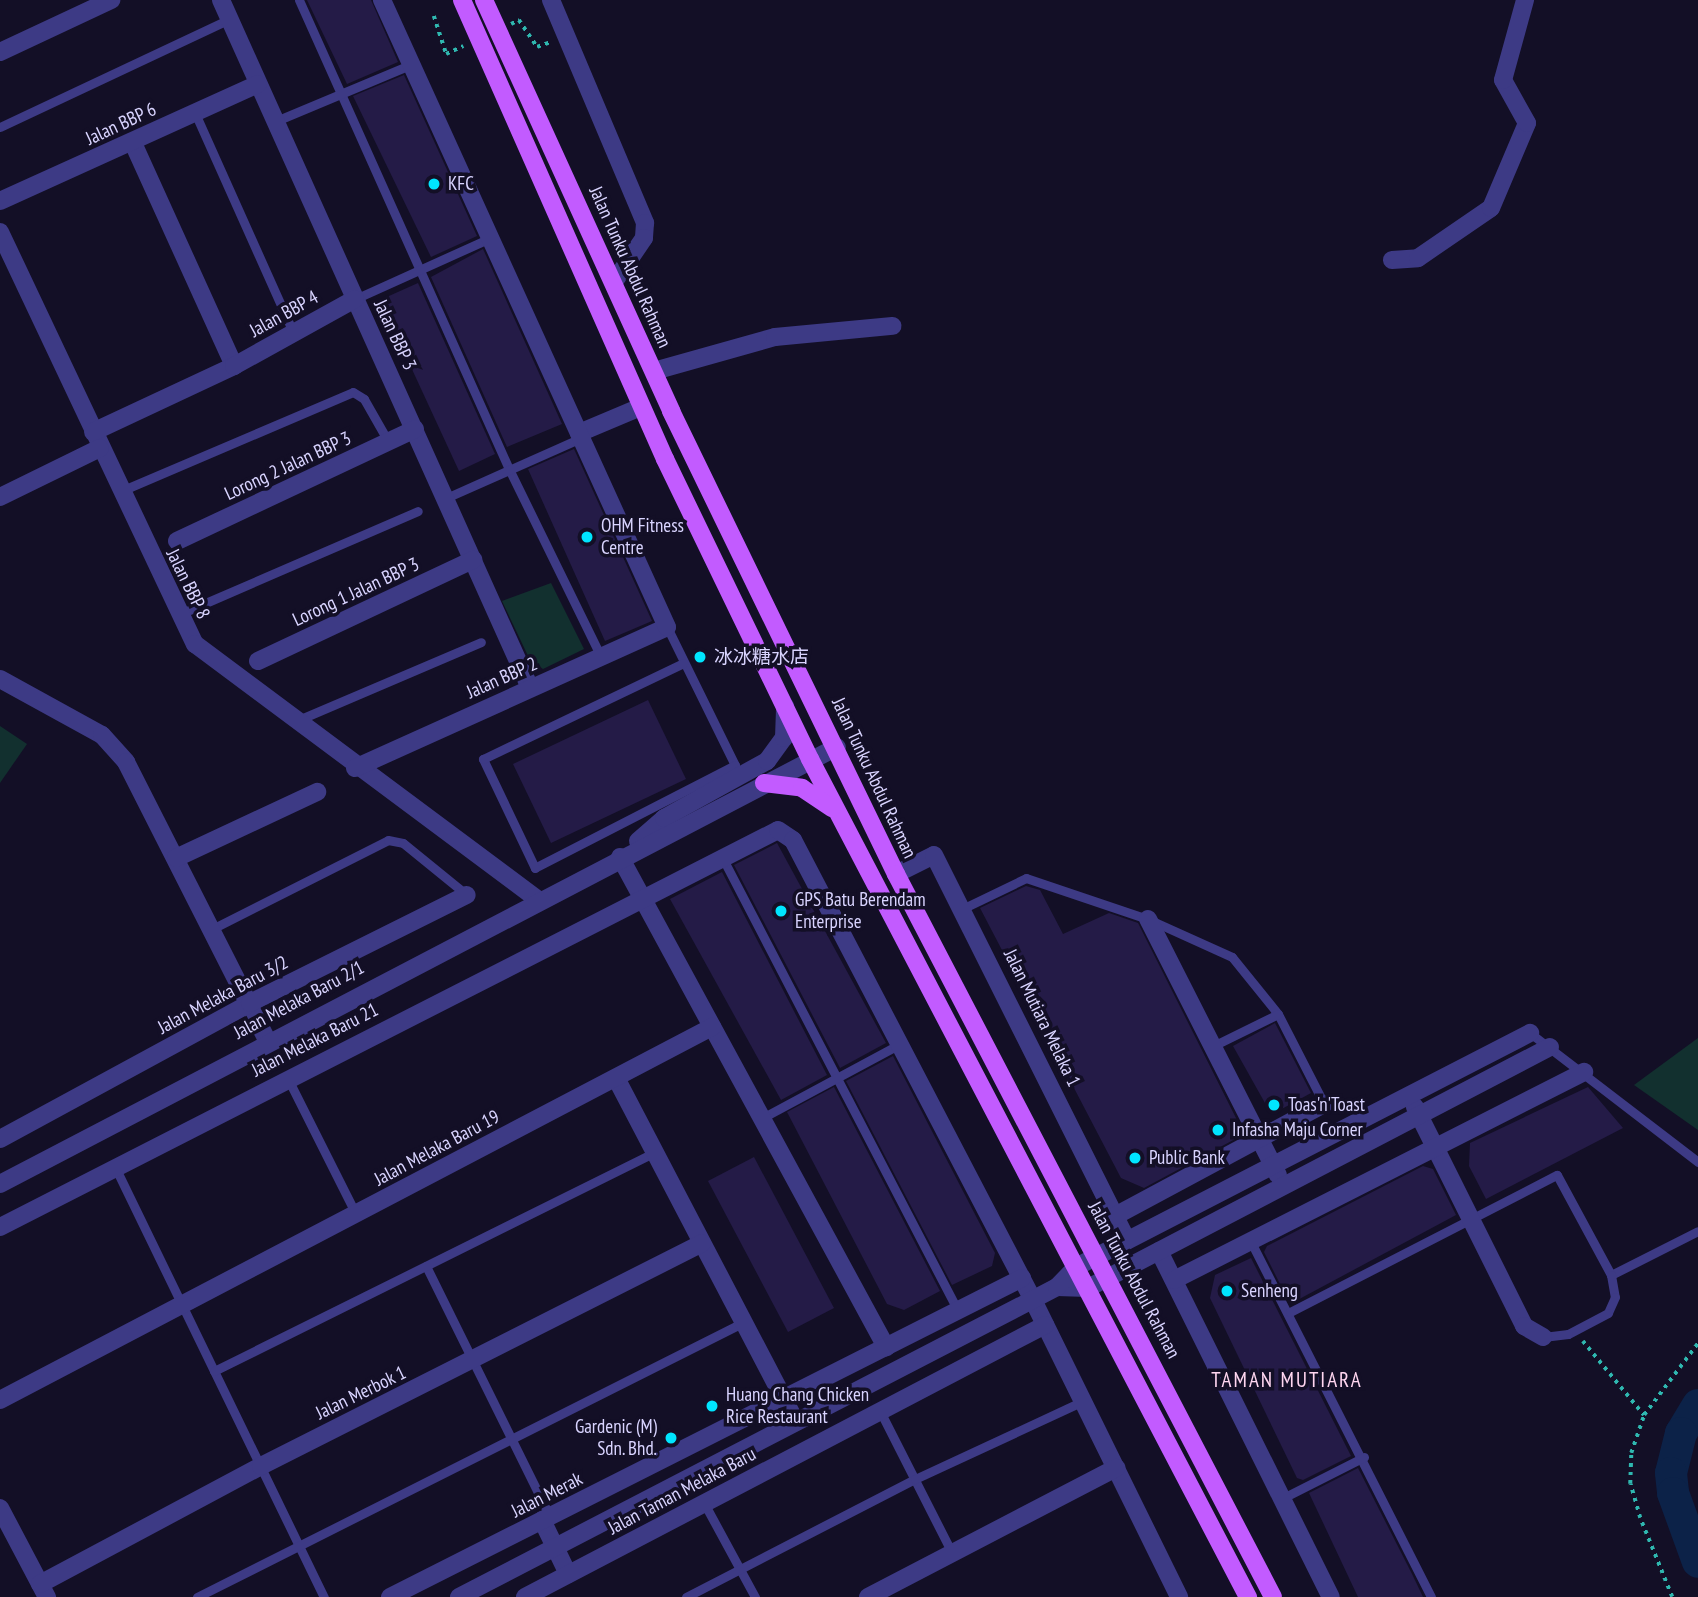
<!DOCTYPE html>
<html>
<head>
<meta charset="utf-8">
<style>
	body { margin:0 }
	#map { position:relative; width:1698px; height:1597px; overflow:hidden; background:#130f26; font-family:"PT Sans Narrow","Noto Sans SC",sans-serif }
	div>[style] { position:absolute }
	.green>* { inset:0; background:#12302f }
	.river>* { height:32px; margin:-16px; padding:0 16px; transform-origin:16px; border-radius:16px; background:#0c2248 }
	.building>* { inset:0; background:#241b47 }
	.path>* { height:3.5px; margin-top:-1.75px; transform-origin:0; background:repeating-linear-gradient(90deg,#2fb8b0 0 3.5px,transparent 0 8.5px) }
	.lane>* { height:9px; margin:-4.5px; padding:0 4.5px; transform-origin:4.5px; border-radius:4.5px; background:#3d3a85 }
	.street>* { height:18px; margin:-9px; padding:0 9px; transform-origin:9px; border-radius:9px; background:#3d3a85 }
	.primary>* { height:18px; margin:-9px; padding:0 9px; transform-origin:9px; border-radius:9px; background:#c25bff }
	.dots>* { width:19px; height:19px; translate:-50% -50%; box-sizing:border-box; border:4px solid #130f26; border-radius:50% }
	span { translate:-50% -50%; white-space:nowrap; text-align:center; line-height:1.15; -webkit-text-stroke:7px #130f26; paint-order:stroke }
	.street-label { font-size:19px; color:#d9d4ff }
	.poi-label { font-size:19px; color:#d9d4ff }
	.left { translate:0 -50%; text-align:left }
	.right { translate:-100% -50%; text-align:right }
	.neighbourhood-label { font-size:21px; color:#ffd6f0; letter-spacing:2px }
</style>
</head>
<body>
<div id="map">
	<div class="green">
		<div style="clip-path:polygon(551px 583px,584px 649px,543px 669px,530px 660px,502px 601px)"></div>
		<div style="clip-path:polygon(0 726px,27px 744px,0 783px)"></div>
		<div style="clip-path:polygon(1698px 1038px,1698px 1130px,1634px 1085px)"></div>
	</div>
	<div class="river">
		<div style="left:1698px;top:1405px;width:33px;rotate:121deg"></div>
		<div style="left:1681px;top:1433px;width:41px;rotate:104deg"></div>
		<div style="left:1671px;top:1473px;width:20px;rotate:84deg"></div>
		<div style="left:1673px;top:1493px;width:73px;rotate:70.1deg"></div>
	</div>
	<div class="building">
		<div style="clip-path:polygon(307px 0,371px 0,398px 62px,347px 84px)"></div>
		<div style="clip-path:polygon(404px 75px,477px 236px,431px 257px,353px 96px)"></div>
		<div style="clip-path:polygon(483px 249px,562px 424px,507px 447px,431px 277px)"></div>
		<div style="clip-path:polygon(418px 283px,495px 454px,459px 471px,380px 300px)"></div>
		<div style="clip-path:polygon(574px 449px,652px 621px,605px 641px,528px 469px)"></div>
		<div style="clip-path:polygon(648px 700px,686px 779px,551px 843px,513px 764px)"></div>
		<div style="clip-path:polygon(777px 843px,886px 1043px,840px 1068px,734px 865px)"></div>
		<div style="clip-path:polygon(722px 872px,827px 1075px,781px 1100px,670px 899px)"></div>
		<div style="clip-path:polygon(1026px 886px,1040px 890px,1063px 934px,1109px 913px,1138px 923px,1239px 1124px,1237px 1138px,1144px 1188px,1121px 1178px,980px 908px)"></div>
		<div style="clip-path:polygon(1275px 1023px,1311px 1093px,1278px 1111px,1265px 1103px,1233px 1046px)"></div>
		<div style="clip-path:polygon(893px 1056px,995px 1253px,992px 1266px,952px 1285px,846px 1081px)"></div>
		<div style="clip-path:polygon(834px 1087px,940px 1291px,904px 1310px,887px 1304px,787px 1112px)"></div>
		<div style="clip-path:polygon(1588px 1087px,1623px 1128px,1486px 1199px,1469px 1166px,1470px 1143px)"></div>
		<div style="clip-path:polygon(754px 1157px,834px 1308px,788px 1332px,708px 1181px)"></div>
		<div style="clip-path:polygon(1423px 1166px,1433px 1169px,1456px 1215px,1290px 1304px,1264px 1252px,1267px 1246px)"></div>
		<div style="clip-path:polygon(1251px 1258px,1351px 1456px,1303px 1480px,1297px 1478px,1210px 1298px,1215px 1275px)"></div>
		<div style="clip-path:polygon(1358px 1468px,1412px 1574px,1423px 1597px,1358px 1597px,1309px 1493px)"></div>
	</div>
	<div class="path">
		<div style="left:434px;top:16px;width:40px;rotate:72deg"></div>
		<div style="left:446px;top:54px;width:19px;rotate:-25deg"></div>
		<div style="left:511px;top:24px;width:9px;rotate:-27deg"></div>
		<div style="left:519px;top:20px;width:32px;rotate:56deg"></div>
		<div style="left:537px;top:47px;width:15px;rotate:-20deg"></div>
		<div style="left:1583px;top:1341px;width:96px;rotate:50.5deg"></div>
		<div style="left:1672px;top:1597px;width:85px;rotate:-112.1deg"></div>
		<div style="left:1640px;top:1518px;width:35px;rotate:-106deg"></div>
		<div style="left:1630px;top:1484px;width:31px;rotate:-88deg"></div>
		<div style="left:1631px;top:1453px;width:40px;rotate:-71.1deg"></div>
		<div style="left:1644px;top:1415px;width:90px;rotate:-53.1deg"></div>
	</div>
	<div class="lane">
		<div style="left:299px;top:0;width:514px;rotate:65.88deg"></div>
		<div style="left:509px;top:469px;width:209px;rotate:63.9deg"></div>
		<div style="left:195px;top:113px;width:242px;rotate:65.9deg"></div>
		<div style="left:276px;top:121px;width:147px;rotate:-22.7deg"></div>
		<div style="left:0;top:127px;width:254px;rotate:-25.2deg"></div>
		<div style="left:355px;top:299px;width:148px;rotate:-24.3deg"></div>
		<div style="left:121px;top:491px;width:252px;rotate:-23.1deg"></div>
		<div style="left:353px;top:392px;width:13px;rotate:32deg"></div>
		<div style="left:364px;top:399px;width:51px;rotate:60.4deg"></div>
		<div style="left:446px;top:498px;width:148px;rotate:-24deg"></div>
		<div style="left:180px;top:614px;width:259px;rotate:-23.4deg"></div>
		<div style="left:667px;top:627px;width:154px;rotate:63.8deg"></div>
		<div style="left:735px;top:765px;width:225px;rotate:152.8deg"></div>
		<div style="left:535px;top:868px;width:121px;rotate:-115.5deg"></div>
		<div style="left:483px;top:759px;width:222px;rotate:-25.6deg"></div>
		<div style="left:296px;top:721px;width:201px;rotate:-23.1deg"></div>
		<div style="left:722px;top:857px;width:512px;rotate:62.53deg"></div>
		<div style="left:964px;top:908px;width:69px;rotate:-25.8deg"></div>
		<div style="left:1026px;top:878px;width:129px;rotate:18.6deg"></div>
		<div style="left:1148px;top:919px;width:92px;rotate:24.3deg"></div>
		<div style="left:1232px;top:957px;width:73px;rotate:51.1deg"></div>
		<div style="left:1278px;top:1014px;width:101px;rotate:62.9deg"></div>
		<div style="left:212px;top:929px;width:197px;rotate:-26.8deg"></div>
		<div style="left:388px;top:840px;width:15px;rotate:11deg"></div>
		<div style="left:403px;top:843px;width:82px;rotate:39.1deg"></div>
		<div style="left:1530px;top:1033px;width:212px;rotate:37.5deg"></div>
		<div style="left:1213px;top:1046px;width:72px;rotate:-26.2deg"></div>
		<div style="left:288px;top:1079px;width:151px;rotate:63.3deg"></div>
		<div style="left:762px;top:1118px;width:157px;rotate:-28.2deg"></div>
		<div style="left:116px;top:1169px;width:476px;rotate:64.1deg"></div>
		<div style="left:1250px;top:1240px;width:400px;rotate:63.1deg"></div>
		<div style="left:426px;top:1266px;width:280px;rotate:63.7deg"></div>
		<div style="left:1611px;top:1275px;width:97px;rotate:-26.8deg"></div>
		<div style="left:1290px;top:1312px;width:300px;rotate:-27.2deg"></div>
		<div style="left:1557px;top:1175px;width:114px;rotate:61.6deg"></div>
		<div style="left:1611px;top:1275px;width:22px;rotate:80deg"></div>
		<div style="left:1615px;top:1297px;width:17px;rotate:114deg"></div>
		<div style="left:1608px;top:1313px;width:45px;rotate:152.3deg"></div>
		<div style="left:1568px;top:1334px;width:25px;rotate:173deg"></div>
		<div style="left:214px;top:1371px;width:492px;rotate:-26.4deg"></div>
		<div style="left:880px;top:1411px;width:159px;rotate:63.1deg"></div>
		<div style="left:1281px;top:1499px;width:93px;rotate:-26.8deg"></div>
		<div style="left:704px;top:1503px;width:107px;rotate:61.5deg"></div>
		<div style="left:197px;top:1597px;width:612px;rotate:-26.69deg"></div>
		<div style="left:686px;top:1597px;width:258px;rotate:-27.3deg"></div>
		<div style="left:915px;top:1479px;width:185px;rotate:-24.9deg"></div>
	</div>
	<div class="street">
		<div style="left:221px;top:0;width:754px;rotate:65.81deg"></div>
		<div style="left:551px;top:0;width:242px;rotate:67.1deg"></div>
		<div style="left:645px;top:223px;width:15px;rotate:94deg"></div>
		<div style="left:644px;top:238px;width:53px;rotate:124.3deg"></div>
		<div style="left:0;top:52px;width:123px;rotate:-25.1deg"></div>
		<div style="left:133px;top:143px;width:245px;rotate:65.6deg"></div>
		<div style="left:0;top:201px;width:283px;rotate:-24.4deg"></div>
		<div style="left:0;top:232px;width:456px;rotate:64.7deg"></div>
		<div style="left:195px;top:644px;width:427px;rotate:36.7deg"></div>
		<div style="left:1392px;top:260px;width:26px;rotate:-4deg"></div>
		<div style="left:1418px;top:258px;width:88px;rotate:-34.4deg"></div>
		<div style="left:1491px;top:208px;width:92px;rotate:-67deg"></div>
		<div style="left:1527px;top:123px;width:49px;rotate:-119.2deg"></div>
		<div style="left:1503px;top:80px;width:83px;rotate:-74.6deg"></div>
		<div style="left:654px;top:371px;width:126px;rotate:-15.7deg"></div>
		<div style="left:775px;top:337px;width:118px;rotate:-5.4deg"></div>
		<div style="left:93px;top:432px;width:156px;rotate:-25.1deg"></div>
		<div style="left:234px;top:366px;width:138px;rotate:-29deg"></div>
		<div style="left:579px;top:433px;width:67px;rotate:-22.8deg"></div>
		<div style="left:0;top:497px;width:111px;rotate:-26.1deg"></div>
		<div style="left:177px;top:541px;width:263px;rotate:-25.2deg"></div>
		<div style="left:258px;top:661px;width:238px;rotate:-25.2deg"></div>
		<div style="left:0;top:679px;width:116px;rotate:28.8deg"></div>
		<div style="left:102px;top:735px;width:36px;rotate:48deg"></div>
		<div style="left:126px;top:762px;width:312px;rotate:63.1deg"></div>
		<div style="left:355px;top:768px;width:342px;rotate:-24.3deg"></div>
		<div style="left:667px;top:627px;width:689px;rotate:-114.44deg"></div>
		<div style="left:638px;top:841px;width:35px;rotate:-41deg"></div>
		<div style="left:664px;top:818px;width:118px;rotate:-29deg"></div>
		<div style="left:767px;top:761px;width:29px;rotate:-54deg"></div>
		<div style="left:784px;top:738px;width:32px;rotate:-88deg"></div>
		<div style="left:620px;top:857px;width:558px;rotate:61.5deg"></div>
		<div style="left:176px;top:858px;width:156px;rotate:-25.1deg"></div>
		<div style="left:896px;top:874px;width:42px;rotate:-26.6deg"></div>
		<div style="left:934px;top:855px;width:431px;rotate:63.4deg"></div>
		<div style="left:1148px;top:919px;width:287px;rotate:63.1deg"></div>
		<div style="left:616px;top:1078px;width:388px;rotate:62.4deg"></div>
		<div style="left:1415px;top:1107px;width:245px;rotate:63.5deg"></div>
		<div style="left:1524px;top:1326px;width:22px;rotate:30deg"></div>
		<div style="left:0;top:1139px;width:285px;rotate:-28.5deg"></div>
		<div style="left:250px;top:1003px;width:242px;rotate:-26.5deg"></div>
		<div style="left:0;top:1184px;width:944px;rotate:-27.57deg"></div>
		<div style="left:1115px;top:1216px;width:237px;rotate:-28.2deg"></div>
		<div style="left:0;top:1227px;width:873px;rotate:-27.03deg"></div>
		<div style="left:778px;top:830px;width:18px;rotate:34deg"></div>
		<div style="left:793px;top:840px;width:519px;rotate:62.45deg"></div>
		<div style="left:1033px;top:1300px;width:331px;rotate:63.8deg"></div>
		<div style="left:1159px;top:1251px;width:386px;rotate:63.6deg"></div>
		<div style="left:1174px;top:1280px;width:460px;rotate:-26.9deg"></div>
		<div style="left:1057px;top:1287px;width:31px;rotate:2deg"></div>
		<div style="left:1088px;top:1288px;width:521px;rotate:-27.55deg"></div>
		<div style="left:0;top:1400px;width:804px;rotate:-27.65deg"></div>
		<div style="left:0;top:1508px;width:101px;rotate:62.2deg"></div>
		<div style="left:542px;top:1520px;width:60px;rotate:64.3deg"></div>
		<div style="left:40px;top:1584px;width:251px;rotate:-28.1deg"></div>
		<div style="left:261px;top:1466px;width:494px;rotate:-26.8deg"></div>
		<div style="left:390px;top:1597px;width:708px;rotate:-26.78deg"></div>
		<div style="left:459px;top:1597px;width:674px;rotate:-27.4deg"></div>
		<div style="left:1057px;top:1287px;width:28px;rotate:-46deg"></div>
		<div style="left:1076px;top:1267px;width:511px;rotate:-27.27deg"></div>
		<div style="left:525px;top:1597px;width:587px;rotate:-27.61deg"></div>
		<div style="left:868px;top:1597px;width:280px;rotate:-27.5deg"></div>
	</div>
	<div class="primary">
		<div style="left:462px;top:0;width:502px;rotate:66.14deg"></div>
		<div style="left:665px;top:459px;width:333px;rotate:64.2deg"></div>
		<div style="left:810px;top:759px;width:946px;rotate:62.41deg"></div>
		<div style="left:484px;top:0;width:452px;rotate:65.5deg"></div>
		<div style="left:671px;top:411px;width:515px;rotate:64.08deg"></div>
		<div style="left:896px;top:874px;width:815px;rotate:62.46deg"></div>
		<div style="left:764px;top:783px;width:38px;rotate:7deg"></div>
		<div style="left:802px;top:788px;width:36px;rotate:34deg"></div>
	</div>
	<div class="dots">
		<div style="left:434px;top:184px;background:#00e5ff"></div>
		<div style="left:587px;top:537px;background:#00e5ff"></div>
		<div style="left:700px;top:657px;background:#00e5ff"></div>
		<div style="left:781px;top:911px;background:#00e5ff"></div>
		<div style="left:1274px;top:1105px;background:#00e5ff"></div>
		<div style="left:1218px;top:1130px;background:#00e5ff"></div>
		<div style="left:1135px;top:1158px;background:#00e5ff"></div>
		<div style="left:1227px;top:1291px;background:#00e5ff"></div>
		<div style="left:712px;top:1406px;background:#00e5ff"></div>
		<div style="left:671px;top:1438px;background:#00e5ff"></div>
	</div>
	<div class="street-label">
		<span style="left:121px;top:124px;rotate:-25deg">Jalan BBP 6</span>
		<span style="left:630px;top:267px;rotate:66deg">Jalan Tunku Abdul Rahman</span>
		<span style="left:284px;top:314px;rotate:-29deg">Jalan BBP 4</span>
		<span style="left:395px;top:335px;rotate:65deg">Jalan BBP 3</span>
		<span style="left:288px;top:466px;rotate:-25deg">Lorong 2 Jalan BBP 3</span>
		<span style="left:188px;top:584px;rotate:64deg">Jalan BBP 8</span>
		<span style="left:356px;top:592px;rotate:-25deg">Lorong 1 Jalan BBP 3</span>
		<span style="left:502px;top:678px;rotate:-24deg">Jalan BBP 2</span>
		<span style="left:874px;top:778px;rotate:65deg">Jalan Tunku Abdul Rahman</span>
		<span style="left:223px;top:995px;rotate:-28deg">Jalan Melaka Baru 3/2</span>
		<span style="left:299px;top:1000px;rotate:-28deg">Jalan Melaka Baru 2/1</span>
		<span style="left:1042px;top:1018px;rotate:64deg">Jalan Mutiara Melaka 1</span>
		<span style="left:315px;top:1040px;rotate:-27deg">Jalan Melaka Baru 21</span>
		<span style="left:437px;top:1148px;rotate:-28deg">Jalan Melaka Baru 19</span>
		<span style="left:1134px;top:1280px;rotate:62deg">Jalan Tunku Abdul Rahman</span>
		<span style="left:361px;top:1393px;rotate:-26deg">Jalan Merbok 1</span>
		<span style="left:682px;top:1491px;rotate:-28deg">Jalan Taman Melaka Baru</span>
		<span style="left:547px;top:1495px;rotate:-27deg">Jalan Merak</span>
	</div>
	<div class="poi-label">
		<span class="left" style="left:448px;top:184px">KFC</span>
		<span class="left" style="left:601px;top:537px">OHM Fitness<br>Centre</span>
		<span class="left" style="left:714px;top:657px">冰冰糖水店</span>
		<span class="left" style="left:795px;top:911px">GPS Batu Berendam<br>Enterprise</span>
		<span class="left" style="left:1288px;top:1105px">Toas'n'Toast</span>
		<span class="left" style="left:1232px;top:1130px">Infasha Maju Corner</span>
		<span class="left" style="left:1149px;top:1158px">Public Bank</span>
		<span class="left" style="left:1241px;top:1291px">Senheng</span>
		<span class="left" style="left:726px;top:1406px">Huang Chang Chicken<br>Rice Restaurant</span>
		<span class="right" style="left:657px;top:1438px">Gardenic (M)<br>Sdn. Bhd.</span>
	</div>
	<div class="neighbourhood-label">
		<span style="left:1287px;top:1380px">TAMAN MUTIARA</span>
	</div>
</div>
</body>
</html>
